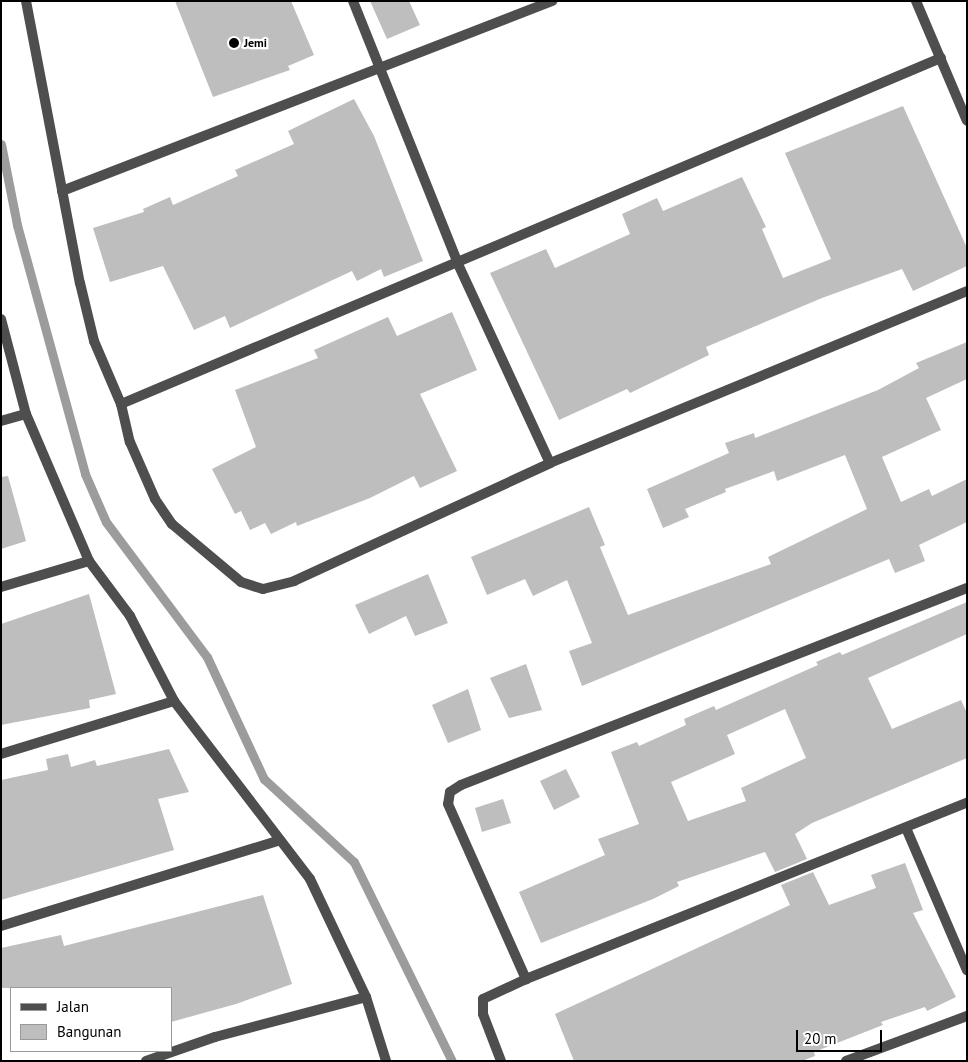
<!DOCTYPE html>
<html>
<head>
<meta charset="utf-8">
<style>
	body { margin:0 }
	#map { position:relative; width:968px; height:1062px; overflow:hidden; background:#fff; font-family:"PT Sans",sans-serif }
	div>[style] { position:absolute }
	.stream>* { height:9px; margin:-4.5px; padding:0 4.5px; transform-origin:4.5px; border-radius:4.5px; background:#9c9c9c }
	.building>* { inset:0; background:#bebebe }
	.street>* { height:10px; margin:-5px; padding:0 5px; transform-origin:5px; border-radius:5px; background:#4e4e4e }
	.dots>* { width:14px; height:14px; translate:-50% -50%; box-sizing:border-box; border:2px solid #fff; border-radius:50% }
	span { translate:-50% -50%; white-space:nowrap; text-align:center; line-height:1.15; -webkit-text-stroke:4.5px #fff; paint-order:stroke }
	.poi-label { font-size:12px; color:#000; font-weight:700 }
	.left { translate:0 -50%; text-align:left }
	.frame { position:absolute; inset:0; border:2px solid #000; pointer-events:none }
	.legend { position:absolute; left:10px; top:987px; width:162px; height:65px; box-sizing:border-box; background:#fff; border:1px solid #999; margin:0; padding:6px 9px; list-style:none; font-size:15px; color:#000 }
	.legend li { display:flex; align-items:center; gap:10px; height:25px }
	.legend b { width:25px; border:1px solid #999 }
	.scale { position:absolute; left:796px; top:1030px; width:86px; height:22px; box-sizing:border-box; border:2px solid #000; border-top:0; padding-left:6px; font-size:15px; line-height:18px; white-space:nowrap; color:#000; -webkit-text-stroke:4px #fff; paint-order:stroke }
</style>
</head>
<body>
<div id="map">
	<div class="stream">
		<div style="left:1px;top:144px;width:83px;rotate:78.8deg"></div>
		<div style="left:17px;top:225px;width:258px;rotate:74.7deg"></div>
		<div style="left:85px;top:474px;width:52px;rotate:66.4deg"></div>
		<div style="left:106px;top:522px;width:169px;rotate:53.2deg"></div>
		<div style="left:207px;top:657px;width:135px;rotate:65deg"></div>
		<div style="left:264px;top:779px;width:122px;rotate:42.7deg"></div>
		<div style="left:354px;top:862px;width:222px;rotate:63.8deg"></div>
	</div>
	<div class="building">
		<div style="clip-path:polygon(175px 1px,291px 1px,314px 55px,288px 66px,290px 70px,213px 97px)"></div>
		<div style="clip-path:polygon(370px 1px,409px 1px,420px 25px,387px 39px)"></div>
		<div style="clip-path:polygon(354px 99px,374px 136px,423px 261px,384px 277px,381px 269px,357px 281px,352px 271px,230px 328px,225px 316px,194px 330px,163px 266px,110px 282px,93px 228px,144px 212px,143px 209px,170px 197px,173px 205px,238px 176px,235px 170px,294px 144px,288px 131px)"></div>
		<div style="clip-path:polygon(903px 106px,967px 248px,967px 266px,913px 291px,902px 269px,822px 298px,706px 347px,709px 355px,630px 393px,627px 389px,559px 420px,490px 273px,546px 249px,555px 268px,630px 234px,622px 214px,657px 198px,663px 211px,742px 177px,766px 227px,762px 229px,783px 278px,831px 259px,785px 153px)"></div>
		<div style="clip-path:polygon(452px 312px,477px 370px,420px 394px,457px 471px,420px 488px,414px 476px,370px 498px,297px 526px,296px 522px,271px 534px,265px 523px,250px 530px,241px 511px,235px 514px,212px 469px,256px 447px,235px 390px,318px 358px,314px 350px,388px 317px,397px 336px)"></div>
		<div style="clip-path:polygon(967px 342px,967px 379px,926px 398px,941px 430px,882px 457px,901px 502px,929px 489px,932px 496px,967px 479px,967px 522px,919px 545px,925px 561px,895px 573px,889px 559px,582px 686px,569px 651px,592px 643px,567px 580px,533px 596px,525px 579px,487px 595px,471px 557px,589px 507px,605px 545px,600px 547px,628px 615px,771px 564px,768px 557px,867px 509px,845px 455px,777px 481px,774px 471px,725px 489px,726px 492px,685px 509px,689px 517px,663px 528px,647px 489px,729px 453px,725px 443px,754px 433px,755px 438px,878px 390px,919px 368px,916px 363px)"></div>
		<div style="clip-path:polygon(8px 476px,26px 541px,1px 549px,1px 477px)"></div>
		<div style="clip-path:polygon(428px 574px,448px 623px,415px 636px,406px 616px,369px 634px,355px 605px)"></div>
		<div style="clip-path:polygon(89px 594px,116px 694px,89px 700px,90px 708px,1px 725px,1px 624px)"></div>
		<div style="clip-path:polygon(evenodd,967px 602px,967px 634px,868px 678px,892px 729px,961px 700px,967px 713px,967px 758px,812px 823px,795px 834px,807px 859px,775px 872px,765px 852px,677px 882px,679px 886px,653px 899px,541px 943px,519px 892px,605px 855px,598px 839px,639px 824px,611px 752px,637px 742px,639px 746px,686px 725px,684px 719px,714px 706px,716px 710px,818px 665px,816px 662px,840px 652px,842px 655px,967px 602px,785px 709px,806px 758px,741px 788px,746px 801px,688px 821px,671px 782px,735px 754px,727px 735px,785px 709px)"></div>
		<div style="clip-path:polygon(526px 664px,542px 710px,509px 718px,490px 678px)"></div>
		<div style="clip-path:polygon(468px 689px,481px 730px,448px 743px,432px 705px)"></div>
		<div style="clip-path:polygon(169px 749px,189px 792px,158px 799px,174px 850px,1px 900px,1px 780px,48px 770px,46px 759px,68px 754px,71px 767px,95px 760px,97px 766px)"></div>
		<div style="clip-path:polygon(566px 769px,580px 797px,554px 810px,540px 781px)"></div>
		<div style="clip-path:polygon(503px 799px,511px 823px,482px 832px,475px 808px)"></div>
		<div style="clip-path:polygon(905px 863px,923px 910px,913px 913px,956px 997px,927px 1011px,925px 1007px,881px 1022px,883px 1025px,814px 1052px,815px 1056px,802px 1061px,574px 1061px,555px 1014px,790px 905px,781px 885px,813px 872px,829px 905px,876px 888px,871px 875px)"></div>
		<div style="clip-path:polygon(263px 895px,292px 984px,236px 1004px,171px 1022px,171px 988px,1px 988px,1px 948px,61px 935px,64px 946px)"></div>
	</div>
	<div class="street">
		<div style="left:26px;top:1px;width:287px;rotate:79.2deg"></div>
		<div style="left:80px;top:283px;width:60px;rotate:76.4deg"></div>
		<div style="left:94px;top:341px;width:69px;rotate:66.8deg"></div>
		<div style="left:121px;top:404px;width:39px;rotate:77deg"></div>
		<div style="left:130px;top:442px;width:62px;rotate:66.3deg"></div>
		<div style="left:155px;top:499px;width:30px;rotate:56deg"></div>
		<div style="left:172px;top:524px;width:90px;rotate:40deg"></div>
		<div style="left:241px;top:582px;width:23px;rotate:18deg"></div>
		<div style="left:263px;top:589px;width:32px;rotate:-14deg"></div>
		<div style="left:294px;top:581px;width:282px;rotate:-24.7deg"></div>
		<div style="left:550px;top:463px;width:451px;rotate:-22.4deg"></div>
		<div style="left:353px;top:1px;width:283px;rotate:68.2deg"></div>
		<div style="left:458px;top:264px;width:219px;rotate:65.2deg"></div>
		<div style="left:916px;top:1px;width:130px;rotate:67deg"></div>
		<div style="left:62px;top:191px;width:526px;rotate:-21.19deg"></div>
		<div style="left:1px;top:319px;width:98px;rotate:75.3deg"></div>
		<div style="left:26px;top:414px;width:160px;rotate:66.8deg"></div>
		<div style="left:89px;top:561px;width:69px;rotate:53.3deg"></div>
		<div style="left:130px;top:616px;width:96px;rotate:62.6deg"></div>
		<div style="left:174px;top:701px;width:181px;rotate:163deg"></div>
		<div style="left:121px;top:404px;width:890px;rotate:-22.88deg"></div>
		<div style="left:1px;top:421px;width:26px;rotate:-16deg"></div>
		<div style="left:1px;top:587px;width:92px;rotate:-16.5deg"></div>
		<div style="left:967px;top:588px;width:543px;rotate:158.73deg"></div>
		<div style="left:461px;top:785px;width:13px;rotate:148deg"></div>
		<div style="left:450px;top:792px;width:12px;rotate:99deg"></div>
		<div style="left:448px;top:804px;width:192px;rotate:66deg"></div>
		<div style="left:526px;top:979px;width:475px;rotate:-21.8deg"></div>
		<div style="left:174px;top:701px;width:224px;rotate:52.6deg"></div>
		<div style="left:310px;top:879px;width:131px;rotate:64.6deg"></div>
		<div style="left:366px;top:997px;width:67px;rotate:72.6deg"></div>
		<div style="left:906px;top:828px;width:155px;rotate:66.8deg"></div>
		<div style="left:1px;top:926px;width:292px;rotate:-17.1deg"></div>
		<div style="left:146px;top:1061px;width:73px;rotate:-19.2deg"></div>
		<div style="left:215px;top:1037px;width:156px;rotate:-14.8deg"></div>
		<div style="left:501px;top:1061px;width:50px;rotate:-111deg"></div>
		<div style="left:483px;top:1014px;width:15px;rotate:-90deg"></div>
		<div style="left:483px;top:999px;width:47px;rotate:-24.9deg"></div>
		<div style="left:846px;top:1061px;width:129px;rotate:-20.4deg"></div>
	</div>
	<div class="dots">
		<div style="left:234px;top:43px;background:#000"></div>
	</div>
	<div class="poi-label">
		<span class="left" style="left:244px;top:43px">Jemi</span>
	</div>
	<div class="frame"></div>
	<ul class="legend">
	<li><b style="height:6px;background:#4e4e4e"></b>Jalan</li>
	<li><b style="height:14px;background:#bebebe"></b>Bangunan</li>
	</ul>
	<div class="scale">20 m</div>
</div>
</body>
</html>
